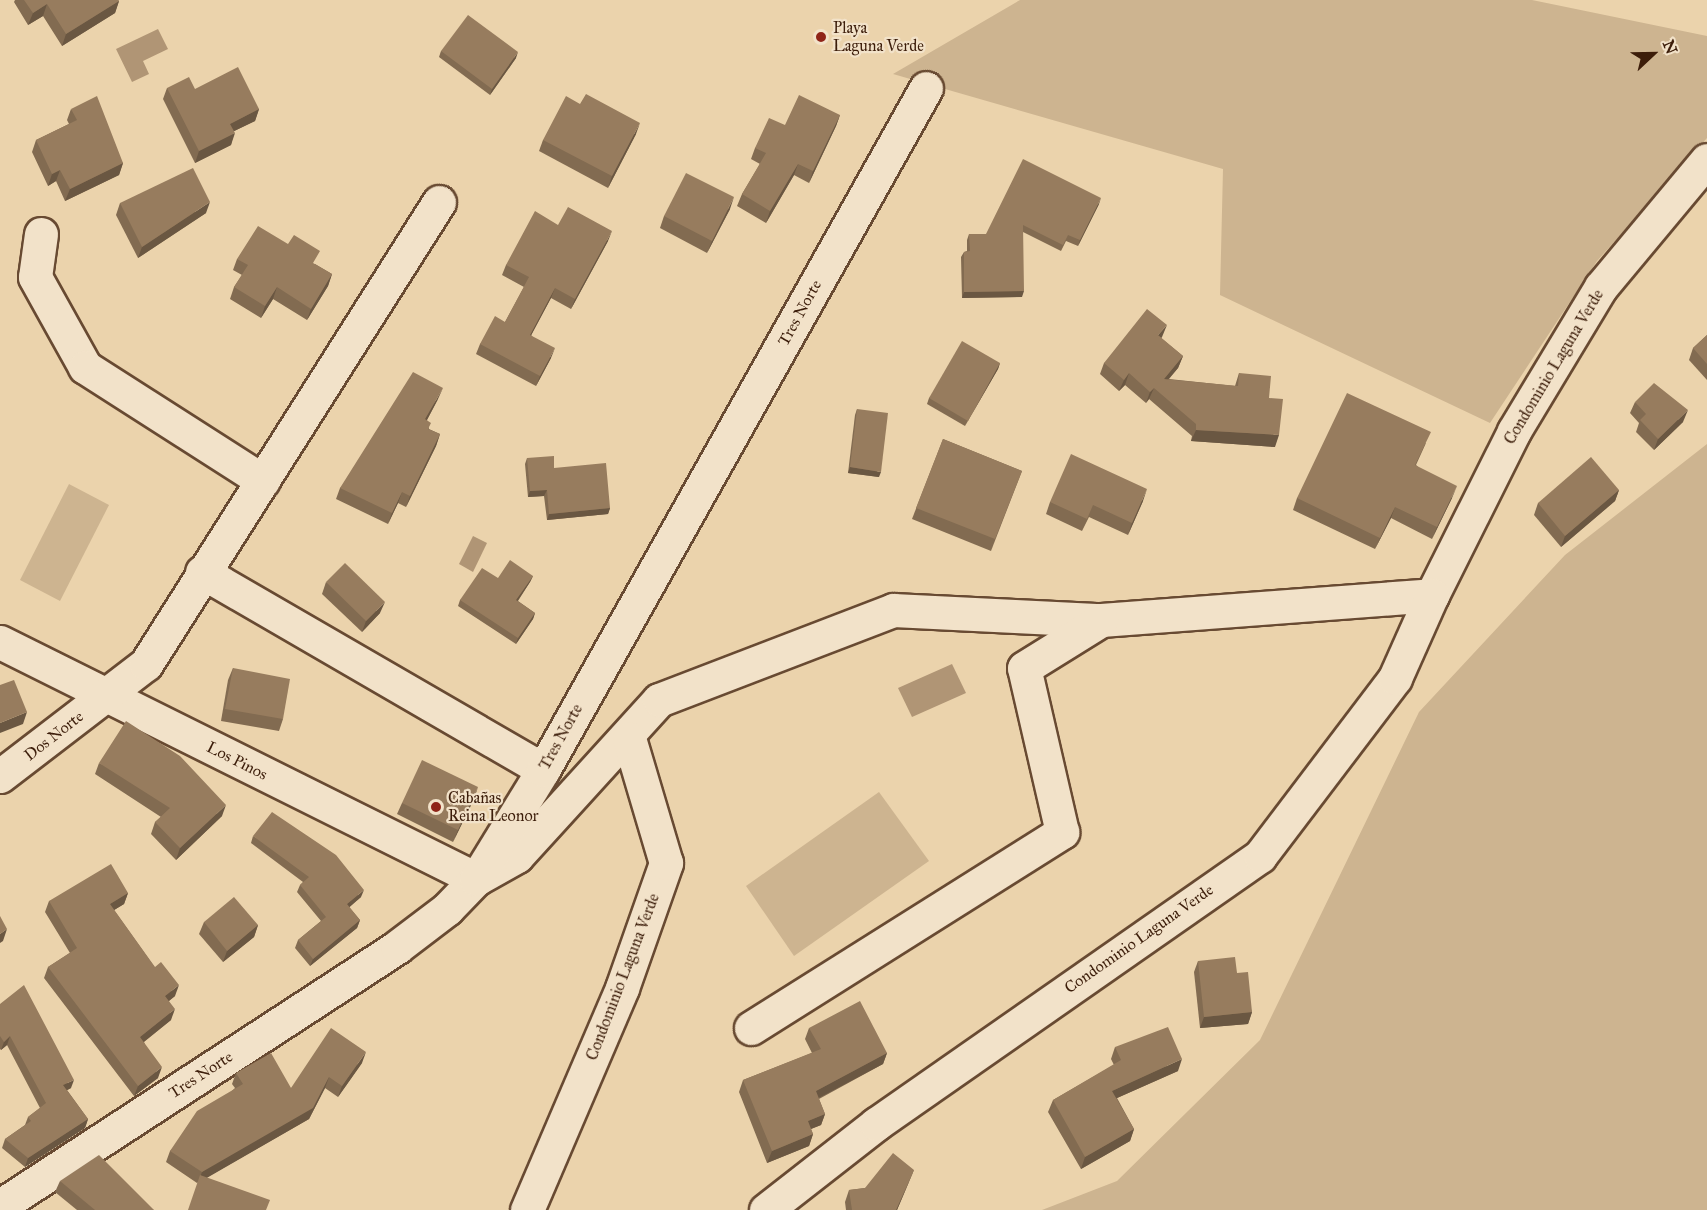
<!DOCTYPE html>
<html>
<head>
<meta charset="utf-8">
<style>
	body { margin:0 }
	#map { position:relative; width:1707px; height:1210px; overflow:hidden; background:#ebd3ac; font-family:"IM FELL Great Primer",serif }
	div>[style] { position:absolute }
	.green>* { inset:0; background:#cdb490 }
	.water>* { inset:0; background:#b09575 }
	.roads { filter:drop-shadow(2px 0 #684a32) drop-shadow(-2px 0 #684a32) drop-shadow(0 2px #684a32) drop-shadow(0 -2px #684a32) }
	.minor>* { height:33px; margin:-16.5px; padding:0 16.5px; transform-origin:16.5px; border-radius:16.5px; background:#f2e2c9 }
	.wall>* { inset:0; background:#826b51 }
	.shaded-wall>* { inset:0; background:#6a5742 }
	.building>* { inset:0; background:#977c5e }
	.dots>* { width:16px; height:16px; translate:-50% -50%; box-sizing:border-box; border:3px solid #f2e2c9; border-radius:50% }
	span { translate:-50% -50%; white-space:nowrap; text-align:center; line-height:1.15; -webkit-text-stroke:4.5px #f2e2c9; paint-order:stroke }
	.poi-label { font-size:16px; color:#3c1d0a }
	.left { translate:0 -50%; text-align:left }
	.street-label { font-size:16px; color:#3c1d0a }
	.north { position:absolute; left:1623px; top:24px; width:60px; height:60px; -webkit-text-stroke:4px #f2e2c9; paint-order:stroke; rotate:68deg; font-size:16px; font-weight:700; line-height:24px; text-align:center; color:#3c1d0a }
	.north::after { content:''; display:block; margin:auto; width:21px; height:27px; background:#3c1d0a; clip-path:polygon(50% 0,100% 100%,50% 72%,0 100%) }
</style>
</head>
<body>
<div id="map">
	<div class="green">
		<div style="clip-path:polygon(1020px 0,1532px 0,1707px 36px,1707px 138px,1597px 261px,1490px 423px,1220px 295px,1223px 169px,893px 74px)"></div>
		<div style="clip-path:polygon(1707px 444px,1707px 1210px,1042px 1210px,1117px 1181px,1260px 1040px,1419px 712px,1565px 555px)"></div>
		<div style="clip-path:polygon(69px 484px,109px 505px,60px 601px,20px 580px)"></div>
		<div style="clip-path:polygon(879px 792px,929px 861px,794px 956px,746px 886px)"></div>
	</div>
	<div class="water">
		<div style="clip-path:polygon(158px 29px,168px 49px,143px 61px,149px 74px,132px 82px,116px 49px)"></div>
		<div style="clip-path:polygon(473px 536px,487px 543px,473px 572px,459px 564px)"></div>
		<div style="clip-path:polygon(952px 664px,966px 693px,912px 717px,898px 688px)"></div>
	</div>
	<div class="roads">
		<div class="minor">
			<div style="left:41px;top:234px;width:43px;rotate:97.9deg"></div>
			<div style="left:35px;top:277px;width:103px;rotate:60.9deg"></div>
			<div style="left:85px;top:367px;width:211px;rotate:32.6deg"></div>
			<div style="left:202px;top:572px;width:394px;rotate:30.1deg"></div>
			<div style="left:0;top:642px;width:532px;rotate:26.47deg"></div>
			<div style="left:0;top:776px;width:184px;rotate:-37.5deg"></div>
			<div style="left:146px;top:664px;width:547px;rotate:-57.62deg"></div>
			<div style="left:476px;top:879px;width:47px;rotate:-29.3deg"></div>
			<div style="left:517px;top:856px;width:211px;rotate:-47.7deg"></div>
			<div style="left:659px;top:700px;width:251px;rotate:-21deg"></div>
			<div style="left:893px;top:610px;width:208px;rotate:2.8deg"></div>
			<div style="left:1101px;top:620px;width:332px;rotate:-4.3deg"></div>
			<div style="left:1432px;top:595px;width:183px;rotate:-63.4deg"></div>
			<div style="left:1514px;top:431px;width:168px;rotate:-58.9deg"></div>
			<div style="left:1601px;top:287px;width:165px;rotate:-50.2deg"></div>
			<div style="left:751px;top:1028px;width:368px;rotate:-32.2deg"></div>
			<div style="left:1062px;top:832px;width:168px;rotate:-103deg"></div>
			<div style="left:1024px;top:668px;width:91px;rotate:-31.9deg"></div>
			<div style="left:0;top:1206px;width:474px;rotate:-33.1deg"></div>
			<div style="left:397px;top:947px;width:63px;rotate:-37.2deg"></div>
			<div style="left:447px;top:909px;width:42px;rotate:-46deg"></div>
			<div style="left:476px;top:879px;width:128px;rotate:-58.4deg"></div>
			<div style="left:543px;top:770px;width:782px;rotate:-60.68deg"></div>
			<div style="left:527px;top:1210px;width:241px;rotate:-66.8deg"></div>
			<div style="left:622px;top:988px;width:133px;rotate:-70.6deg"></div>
			<div style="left:666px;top:863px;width:130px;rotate:-106.5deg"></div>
			<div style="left:766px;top:1210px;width:140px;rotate:-38deg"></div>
			<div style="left:876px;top:1124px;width:468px;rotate:-34.9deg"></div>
			<div style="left:1260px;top:856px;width:223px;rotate:-52.8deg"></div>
			<div style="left:1395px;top:678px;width:91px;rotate:-66deg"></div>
		</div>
	</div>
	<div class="wall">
		<div style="clip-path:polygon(15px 0,118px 0,119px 1px,115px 13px,62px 46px,43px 16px,28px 25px,14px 2px)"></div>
		<div style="clip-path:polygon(441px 51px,516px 58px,490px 95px,439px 57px)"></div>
		<div style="clip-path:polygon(167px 88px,195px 89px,259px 109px,255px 121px,234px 131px,231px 145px,195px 163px,163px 99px)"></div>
		<div style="clip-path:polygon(71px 109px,123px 163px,119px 175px,65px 201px,56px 181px,48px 186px,32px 152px,36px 140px,69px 124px,67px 120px)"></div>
		<div style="clip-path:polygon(840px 115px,836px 126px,809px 183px,794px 175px,766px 223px,737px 206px,742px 194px,760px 164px,751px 159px,755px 148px,785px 125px)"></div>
		<div style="clip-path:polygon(636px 134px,608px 188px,539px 151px,543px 140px)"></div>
		<div style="clip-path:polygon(120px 203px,206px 213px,138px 258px,116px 215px)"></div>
		<div style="clip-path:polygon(1099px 204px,1078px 246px,1066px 241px,1061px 251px,1023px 232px,1022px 297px,962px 298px,961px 257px,964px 252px,967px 251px,967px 240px,969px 234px,986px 234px)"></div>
		<div style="clip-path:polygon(730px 209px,707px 253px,660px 228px,664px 216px)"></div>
		<div style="clip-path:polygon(558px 225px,608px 241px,571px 309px,551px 298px,531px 335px,551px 358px,536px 386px,476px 354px,480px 344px,505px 322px,524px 287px,502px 275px,506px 265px)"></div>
		<div style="clip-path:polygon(237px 259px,315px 264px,332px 274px,328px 286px,307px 320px,273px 299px,261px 318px,230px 299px,234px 287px,242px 275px,233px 270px)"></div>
		<div style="clip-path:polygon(1707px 335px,1707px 380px,1689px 360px,1693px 348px)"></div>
		<div style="clip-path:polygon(1162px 337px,1161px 338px,1183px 356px,1178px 368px,1169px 379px,1235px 386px,1239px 373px,1269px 398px,1275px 447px,1191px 441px,1192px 436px,1149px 399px,1146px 403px,1125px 385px,1119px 391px,1100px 374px,1104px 363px)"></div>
		<div style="clip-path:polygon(1000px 363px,998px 369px,965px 426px,927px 404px,929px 398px)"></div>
		<div style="clip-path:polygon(438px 399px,427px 420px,429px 429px,440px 434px,436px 446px,406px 507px,398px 503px,388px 524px,336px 499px,340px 488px)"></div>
		<div style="clip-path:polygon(1635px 402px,1683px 422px,1654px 450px,1636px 432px,1639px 423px,1630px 413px)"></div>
		<div style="clip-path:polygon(857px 409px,879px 477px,848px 473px,855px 415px)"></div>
		<div style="clip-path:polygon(943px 439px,1022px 471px,991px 551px,912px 519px)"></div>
		<div style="clip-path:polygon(1426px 443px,1416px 465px,1452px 498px,1432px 539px,1391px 518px,1375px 549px,1293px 510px,1297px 498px)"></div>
		<div style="clip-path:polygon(527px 458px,554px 468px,610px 508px,608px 514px,547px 520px,544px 496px,528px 497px,525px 464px)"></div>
		<div style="clip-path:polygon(1619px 490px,1615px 501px,1561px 547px,1534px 515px,1538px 503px)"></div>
		<div style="clip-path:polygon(1143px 501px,1128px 535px,1089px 517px,1082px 531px,1046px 514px,1050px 502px)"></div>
		<div style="clip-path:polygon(533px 576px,530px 582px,518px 601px,535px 613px,533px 619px,516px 644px,458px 606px,460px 600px,498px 578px)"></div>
		<div style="clip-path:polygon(326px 582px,380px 613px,362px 632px,322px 594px)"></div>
		<div style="clip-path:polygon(233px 668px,283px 719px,279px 731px,221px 721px,228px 680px)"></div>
		<div style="clip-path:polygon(99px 763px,222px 816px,176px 860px,151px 834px,155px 822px,161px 817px,95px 774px)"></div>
		<div style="clip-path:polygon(474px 799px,453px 842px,397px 814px,402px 803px)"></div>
		<div style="clip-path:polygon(253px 836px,361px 897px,349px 907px,360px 920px,357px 928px,310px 966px,295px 948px,298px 940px,321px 921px,297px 892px,300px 885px,303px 882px,251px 843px)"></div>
		<div style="clip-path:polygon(128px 893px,124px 904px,114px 910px,175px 996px,169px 1001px,171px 1020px,144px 1042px,158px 1078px,134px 1096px,44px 978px,48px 967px,70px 953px,45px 912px,49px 901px)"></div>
		<div style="clip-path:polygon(204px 922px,258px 925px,254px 937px,223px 962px,199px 934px)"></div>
		<div style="clip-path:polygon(1198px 961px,1237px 973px,1252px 1012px,1248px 1024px,1200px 1028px,1194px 972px)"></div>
		<div style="clip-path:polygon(0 1004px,71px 1088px,67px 1090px,88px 1119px,85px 1128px,25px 1167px,2px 1148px,5px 1139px,25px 1125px,28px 1117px,40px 1108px,7px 1045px,1px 1050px,0 1049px)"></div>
		<div style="clip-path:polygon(809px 1028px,887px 1053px,883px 1064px,819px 1099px,825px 1114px,821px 1125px,811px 1129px,813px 1134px,809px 1146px,767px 1163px,739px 1092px,743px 1080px,812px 1053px,805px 1039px)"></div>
		<div style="clip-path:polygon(1115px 1047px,1178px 1071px,1117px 1098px,1134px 1129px,1130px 1141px,1081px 1169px,1048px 1112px,1053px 1100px,1114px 1065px,1111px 1059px)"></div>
		<div style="clip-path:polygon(362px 1063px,338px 1097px,325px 1088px,309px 1119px,197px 1183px,166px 1162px,170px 1151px,235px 1088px,232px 1084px,236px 1073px,291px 1088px)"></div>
		<div style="clip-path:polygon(914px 1170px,897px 1210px,846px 1210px,845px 1202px,849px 1190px,865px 1188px)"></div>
		<div style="clip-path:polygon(60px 1181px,154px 1210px,77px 1210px,55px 1192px)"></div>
	</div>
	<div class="shaded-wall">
		<div style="clip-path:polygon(119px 1px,115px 13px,62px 46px,66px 34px)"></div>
		<div style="clip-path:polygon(47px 4px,43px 16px,28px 25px,33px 13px)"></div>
		<div style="clip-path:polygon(518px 52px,516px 58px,490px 95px,492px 89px)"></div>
		<div style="clip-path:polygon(259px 109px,255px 121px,226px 135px,230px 124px)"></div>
		<div style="clip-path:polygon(840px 115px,836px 126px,809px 183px,813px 171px)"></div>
		<div style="clip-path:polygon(640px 123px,636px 134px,608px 188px,612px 176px)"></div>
		<div style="clip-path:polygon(235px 133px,231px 145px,195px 163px,199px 151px)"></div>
		<div style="clip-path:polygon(123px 163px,119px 175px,65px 201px,70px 189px)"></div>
		<div style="clip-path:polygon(798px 164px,794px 175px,766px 223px,770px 211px)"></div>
		<div style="clip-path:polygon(60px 170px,56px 181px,48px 186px,52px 174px)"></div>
		<div style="clip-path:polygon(734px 197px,730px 209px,707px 253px,712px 241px)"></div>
		<div style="clip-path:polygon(1101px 198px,1099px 204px,1078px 246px,1080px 240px)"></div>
		<div style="clip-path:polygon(210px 202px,206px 213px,138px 258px,142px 247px)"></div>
		<div style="clip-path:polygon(612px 231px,608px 241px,571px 309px,575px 299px)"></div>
		<div style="clip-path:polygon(332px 274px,328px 286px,307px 320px,311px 309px)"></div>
		<div style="clip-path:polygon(277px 287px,273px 299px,261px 318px,265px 306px)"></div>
		<div style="clip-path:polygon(555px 288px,551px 298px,526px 345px,530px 335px)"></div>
		<div style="clip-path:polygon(1024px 291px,1022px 297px,962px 298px,964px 292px)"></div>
		<div style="clip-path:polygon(1167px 325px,1162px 337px,1154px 347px,1158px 335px)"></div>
		<div style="clip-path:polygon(555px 348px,551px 358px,536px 386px,540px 376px)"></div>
		<div style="clip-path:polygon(1183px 356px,1178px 368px,1159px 390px,1164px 379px)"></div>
		<div style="clip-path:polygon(1000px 363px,998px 369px,965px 426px,968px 421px)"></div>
		<div style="clip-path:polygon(1129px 373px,1125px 385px,1119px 391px,1124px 380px)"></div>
		<div style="clip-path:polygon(443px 388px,438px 399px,421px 431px,425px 419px)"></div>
		<div style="clip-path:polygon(1154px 388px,1149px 399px,1146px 403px,1150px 392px)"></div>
		<div style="clip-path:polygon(1688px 410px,1683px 422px,1654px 450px,1658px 439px)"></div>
		<div style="clip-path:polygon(1196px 430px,1279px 435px,1275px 447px,1191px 441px)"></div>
		<div style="clip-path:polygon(440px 434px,436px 446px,406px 507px,410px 496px)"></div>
		<div style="clip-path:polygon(850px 467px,881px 472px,879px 477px,848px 473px)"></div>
		<div style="clip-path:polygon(1457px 486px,1452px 498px,1432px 539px,1437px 527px)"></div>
		<div style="clip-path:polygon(1147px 489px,1143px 501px,1128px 535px,1132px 523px)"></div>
		<div style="clip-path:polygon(547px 490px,544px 496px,528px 497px,530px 491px)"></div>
		<div style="clip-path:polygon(1619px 490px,1615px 501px,1561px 547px,1565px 536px)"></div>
		<div style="clip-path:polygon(402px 492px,398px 503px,388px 524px,392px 513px)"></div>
		<div style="clip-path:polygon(1395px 507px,1391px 518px,1375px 549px,1380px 538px)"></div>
		<div style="clip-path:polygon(610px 508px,608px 514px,547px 520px,549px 514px)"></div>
		<div style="clip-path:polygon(533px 576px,530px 582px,514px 606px,516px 600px)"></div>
		<div style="clip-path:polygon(385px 602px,380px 613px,362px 632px,366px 621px)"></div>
		<div style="clip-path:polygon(535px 613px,533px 619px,516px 644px,518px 638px)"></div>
		<div style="clip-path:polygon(27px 712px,23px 724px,0 733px,0 723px)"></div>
		<div style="clip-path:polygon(478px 787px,474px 799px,453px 842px,458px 830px)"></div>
		<div style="clip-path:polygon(226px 805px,222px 816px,176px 860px,180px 848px)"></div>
		<div style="clip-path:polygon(364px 890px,361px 897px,344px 912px,347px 904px)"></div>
		<div style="clip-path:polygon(128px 893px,124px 904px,106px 915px,110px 904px)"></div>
		<div style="clip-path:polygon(360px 920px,357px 928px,310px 966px,313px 959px)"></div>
		<div style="clip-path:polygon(258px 925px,254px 937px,223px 962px,227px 951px)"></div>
		<div style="clip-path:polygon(7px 929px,3px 941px,0 943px,0 934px)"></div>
		<div style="clip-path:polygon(179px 985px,175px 996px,161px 1007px,165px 996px)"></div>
		<div style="clip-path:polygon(175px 1009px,171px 1020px,136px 1048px,140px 1037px)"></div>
		<div style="clip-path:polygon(1252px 1012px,1248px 1024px,1200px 1028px,1204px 1017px)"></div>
		<div style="clip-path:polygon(10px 1036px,7px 1045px,1px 1050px,4px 1042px)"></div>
		<div style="clip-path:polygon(366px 1052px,362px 1063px,338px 1097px,342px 1086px)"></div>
		<div style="clip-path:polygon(887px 1053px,883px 1064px,811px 1102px,816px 1091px)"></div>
		<div style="clip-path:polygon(1182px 1059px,1178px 1071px,1108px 1102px,1112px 1091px)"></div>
		<div style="clip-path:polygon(162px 1067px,158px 1078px,134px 1096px,138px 1086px)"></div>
		<div style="clip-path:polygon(329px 1077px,325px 1088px,309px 1119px,198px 1183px,202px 1172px)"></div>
		<div style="clip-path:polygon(74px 1080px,71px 1088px,60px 1094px,63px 1085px)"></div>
		<div style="clip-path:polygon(825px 1114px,821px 1125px,803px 1132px,808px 1121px)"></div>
		<div style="clip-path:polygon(88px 1119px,85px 1128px,25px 1167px,28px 1158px)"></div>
		<div style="clip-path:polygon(1134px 1129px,1130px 1141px,1081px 1169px,1085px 1157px)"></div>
		<div style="clip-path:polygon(813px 1134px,809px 1146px,767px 1163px,772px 1151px)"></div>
		<div style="clip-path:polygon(914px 1170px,897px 1210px,896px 1210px)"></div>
	</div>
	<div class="building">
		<div style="clip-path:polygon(24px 0,118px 0,119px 1px,66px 34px,47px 4px,33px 13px)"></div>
		<div style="clip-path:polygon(468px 15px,518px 52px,492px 89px,441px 51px)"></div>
		<div style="clip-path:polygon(238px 67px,259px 109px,230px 124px,235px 133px,199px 151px,167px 88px,189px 77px,195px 89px)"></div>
		<div style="clip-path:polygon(586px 94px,640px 123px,612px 176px,543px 140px,566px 96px,580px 104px)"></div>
		<div style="clip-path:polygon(799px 95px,840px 115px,813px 171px,798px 164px,770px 211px,742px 194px,766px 153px,755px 148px,769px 118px,785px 125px)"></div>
		<div style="clip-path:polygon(97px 96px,123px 163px,70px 189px,60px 170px,52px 174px,36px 140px,77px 120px,71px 109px)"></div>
		<div style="clip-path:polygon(1023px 159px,1101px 198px,1080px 240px,1068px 235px,1063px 245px,1023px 225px,1024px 291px,964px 292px,964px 252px,970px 251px,969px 234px,986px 234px)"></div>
		<div style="clip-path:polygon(193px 168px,210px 202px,142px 247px,120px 203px)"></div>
		<div style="clip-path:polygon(686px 173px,734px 197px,712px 241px,664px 216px)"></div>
		<div style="clip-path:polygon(568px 207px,612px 231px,575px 299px,555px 288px,530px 335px,555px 348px,540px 376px,480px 344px,495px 316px,505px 322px,529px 277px,506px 265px,535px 211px,558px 225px)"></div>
		<div style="clip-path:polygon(258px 226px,288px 244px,294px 235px,320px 251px,313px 263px,332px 274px,311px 309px,277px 287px,265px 306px,234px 287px,248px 265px,237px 259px)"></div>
		<div style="clip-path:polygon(1147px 309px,1167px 325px,1158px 335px,1183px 356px,1164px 379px,1238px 386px,1239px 373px,1271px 376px,1269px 398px,1283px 399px,1279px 435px,1196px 430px,1196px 424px,1154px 388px,1150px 392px,1129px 373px,1124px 380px,1104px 363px)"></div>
		<div style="clip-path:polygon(1707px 335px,1707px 364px,1693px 348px)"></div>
		<div style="clip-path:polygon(962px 341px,1000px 363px,968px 421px,929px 398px)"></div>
		<div style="clip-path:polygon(413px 372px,443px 388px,425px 419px,431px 423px,428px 429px,440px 434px,410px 496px,402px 492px,392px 513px,340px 488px)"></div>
		<div style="clip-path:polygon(1654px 383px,1688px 410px,1658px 439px,1640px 420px,1646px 414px,1635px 402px)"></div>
		<div style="clip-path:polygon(1347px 393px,1431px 432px,1415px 465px,1457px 486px,1437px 527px,1395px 507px,1380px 538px,1297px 498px)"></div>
		<div style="clip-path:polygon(857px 409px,888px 413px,881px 472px,850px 467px)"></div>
		<div style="clip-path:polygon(943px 439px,1022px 471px,995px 539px,916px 508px)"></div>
		<div style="clip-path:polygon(1071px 454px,1147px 489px,1132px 523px,1093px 505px,1087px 519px,1050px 502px)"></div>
		<div style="clip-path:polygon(554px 456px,554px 468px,606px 463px,610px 508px,549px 514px,547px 490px,530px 491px,527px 458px)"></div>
		<div style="clip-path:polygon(1591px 457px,1619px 490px,1565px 536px,1538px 503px)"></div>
		<div style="clip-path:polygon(510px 560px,533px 576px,516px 600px,535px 613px,518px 638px,460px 600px,482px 568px,498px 578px)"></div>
		<div style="clip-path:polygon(345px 563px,385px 602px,366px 621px,326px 582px)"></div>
		<div style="clip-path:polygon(233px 668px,290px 679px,283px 719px,225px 709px)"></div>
		<div style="clip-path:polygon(14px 680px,27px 712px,0 723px,0 685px)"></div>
		<div style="clip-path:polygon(126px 721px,180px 756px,226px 805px,180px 848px,155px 822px,170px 808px,99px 763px)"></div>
		<div style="clip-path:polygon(422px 760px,478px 787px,458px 830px,402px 803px)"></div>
		<div style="clip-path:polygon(272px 812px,336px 855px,364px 890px,347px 904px,360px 920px,313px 959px,298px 940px,326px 917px,300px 885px,309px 877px,253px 836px)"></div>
		<div style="clip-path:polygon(111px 864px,128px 893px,110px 904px,155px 967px,161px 962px,179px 985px,165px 996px,175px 1009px,140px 1037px,162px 1067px,138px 1086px,48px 967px,77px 948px,49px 901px)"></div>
		<div style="clip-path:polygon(234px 897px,258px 925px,227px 951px,204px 922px)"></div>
		<div style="clip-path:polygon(0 916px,7px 929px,0 934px)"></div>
		<div style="clip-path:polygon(1235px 957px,1237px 973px,1248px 972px,1252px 1012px,1204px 1017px,1198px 961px)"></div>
		<div style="clip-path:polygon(24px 985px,74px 1080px,63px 1085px,88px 1119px,28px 1158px,5px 1139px,31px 1121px,28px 1117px,46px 1103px,10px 1036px,4px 1042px,0 1036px,0 1004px)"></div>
		<div style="clip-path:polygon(860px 1001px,887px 1053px,816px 1091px,825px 1114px,808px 1121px,813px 1134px,772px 1151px,743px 1080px,821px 1049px,809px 1028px)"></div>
		<div style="clip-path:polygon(1168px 1027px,1182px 1059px,1112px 1091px,1134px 1129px,1085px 1157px,1053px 1100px,1121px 1060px,1115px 1047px)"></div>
		<div style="clip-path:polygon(331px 1028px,366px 1052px,342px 1086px,329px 1077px,313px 1108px,202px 1172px,170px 1151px,197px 1111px,243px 1084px,236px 1073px,271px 1053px,291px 1088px)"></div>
		<div style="clip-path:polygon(893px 1153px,914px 1170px,896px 1210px,852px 1210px,849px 1190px,865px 1188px)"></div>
		<div style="clip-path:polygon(99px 1155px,154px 1210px,95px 1210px,60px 1181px)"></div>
		<div style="clip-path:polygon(200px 1175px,270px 1200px,266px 1210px,188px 1210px)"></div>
	</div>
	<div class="dots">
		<div style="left:821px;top:37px;background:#8f2418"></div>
		<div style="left:436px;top:807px;background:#8f2418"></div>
	</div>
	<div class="poi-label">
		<span class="left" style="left:833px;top:37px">Playa<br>Laguna Verde</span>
		<span class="left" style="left:448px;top:807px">Cabañas<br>Reina Leonor</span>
	</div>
	<div class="street-label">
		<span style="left:800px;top:313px;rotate:-61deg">Tres Norte</span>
		<span style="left:1554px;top:367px;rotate:-59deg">Condominio Laguna Verde</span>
		<span style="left:54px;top:736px;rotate:-38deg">Dos Norte</span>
		<span style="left:561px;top:737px;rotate:-61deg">Tres Norte</span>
		<span style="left:237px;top:761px;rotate:27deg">Los Pinos</span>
		<span style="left:1139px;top:939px;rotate:-35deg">Condominio Laguna Verde</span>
		<span style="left:623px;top:977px;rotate:-69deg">Condominio Laguna Verde</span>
		<span style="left:201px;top:1075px;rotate:-33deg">Tres Norte</span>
	</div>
	<div class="north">N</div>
</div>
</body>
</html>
